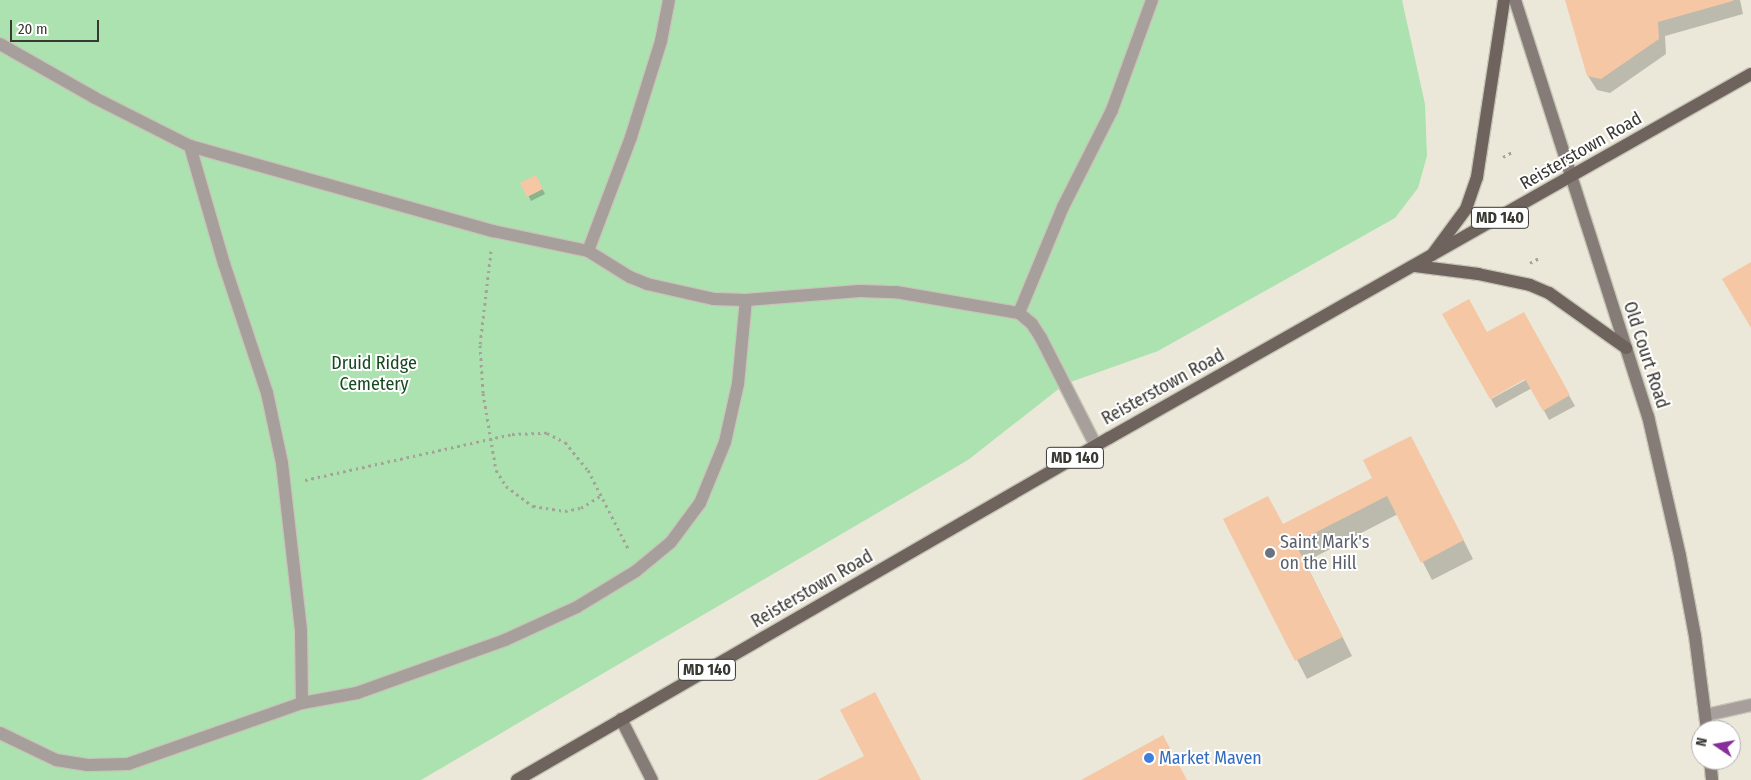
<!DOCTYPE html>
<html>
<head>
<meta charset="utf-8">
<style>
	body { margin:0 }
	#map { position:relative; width:1751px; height:780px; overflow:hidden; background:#ebe8d9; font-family:"Fira Sans Condensed",sans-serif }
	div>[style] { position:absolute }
	.green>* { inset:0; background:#ace2b0 }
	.shadow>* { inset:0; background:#0003 }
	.building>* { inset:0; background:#f5c7a5 }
	.path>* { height:3px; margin-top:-1.5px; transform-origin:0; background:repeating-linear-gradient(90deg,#a5a297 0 2.5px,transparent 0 6.5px) }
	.roads { filter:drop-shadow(1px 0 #c7c5b8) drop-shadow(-1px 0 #c7c5b8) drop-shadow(0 1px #c7c5b8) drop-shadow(0 -1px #c7c5b8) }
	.lane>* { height:12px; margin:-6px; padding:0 6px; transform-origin:6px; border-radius:6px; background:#a69f9b }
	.street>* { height:12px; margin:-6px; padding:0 6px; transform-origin:6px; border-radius:6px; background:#a69f9b }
	.secondary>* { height:12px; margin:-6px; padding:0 6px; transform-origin:6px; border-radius:6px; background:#857c77 }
	.primary>* { height:12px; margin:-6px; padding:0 6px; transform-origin:6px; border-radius:6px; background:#6f635d }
	.dots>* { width:14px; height:14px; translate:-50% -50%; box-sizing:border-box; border:2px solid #fff; border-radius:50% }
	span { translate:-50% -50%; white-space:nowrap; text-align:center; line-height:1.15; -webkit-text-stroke:4px #fff; paint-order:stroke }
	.shield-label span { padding:1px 4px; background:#fff; border:1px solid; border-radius:4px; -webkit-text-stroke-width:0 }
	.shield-label { font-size:16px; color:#393832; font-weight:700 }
	.street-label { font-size:18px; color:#393832 }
	.park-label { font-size:18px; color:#17491f }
	.worship-label { font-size:18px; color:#5b616d }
	.left { translate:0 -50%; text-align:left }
	.shop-label { font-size:18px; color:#366cbe }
	.north { position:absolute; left:1691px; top:720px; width:50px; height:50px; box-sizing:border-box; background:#fff; border:1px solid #b0afad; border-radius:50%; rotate:282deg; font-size:14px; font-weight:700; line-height:20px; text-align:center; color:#393832 }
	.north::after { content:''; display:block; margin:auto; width:18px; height:22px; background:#872e9a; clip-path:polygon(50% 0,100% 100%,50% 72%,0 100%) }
	.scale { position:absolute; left:10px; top:20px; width:89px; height:22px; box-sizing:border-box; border:2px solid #393832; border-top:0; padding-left:6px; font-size:15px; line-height:18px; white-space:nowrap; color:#393832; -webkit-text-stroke:4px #fff; paint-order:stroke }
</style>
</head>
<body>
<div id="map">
	<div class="green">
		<div style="clip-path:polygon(0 0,1402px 0,1425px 104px,1427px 156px,1418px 188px,1395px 218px,1158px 351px,1065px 384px,968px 460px,421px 780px,0 780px)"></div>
	</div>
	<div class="shadow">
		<div style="clip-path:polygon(1566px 0,1740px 0,1743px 14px,1665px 36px,1666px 54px,1610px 93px,1597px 90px,1588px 76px)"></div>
		<div style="clip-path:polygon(536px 177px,545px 194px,531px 201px,522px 183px)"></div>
		<div style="clip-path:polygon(1523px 314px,1575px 406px,1549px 420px,1532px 388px,1496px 408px,1491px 399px,1531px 377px,1487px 334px)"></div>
		<div style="clip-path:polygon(1421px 456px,1473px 559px,1432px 580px,1398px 514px,1305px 562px,1352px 656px,1307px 679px,1224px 520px,1283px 525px)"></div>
	</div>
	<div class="building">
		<div style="clip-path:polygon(1565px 0,1733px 0,1733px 1px,1658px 22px,1659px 39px,1601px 79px,1587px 76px)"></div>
		<div style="clip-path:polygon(536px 175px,543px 189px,527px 197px,520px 183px)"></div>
		<div style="clip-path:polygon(1751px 262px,1751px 328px,1722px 279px)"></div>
		<div style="clip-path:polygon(1469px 299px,1487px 332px,1524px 312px,1570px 395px,1543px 411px,1525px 379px,1490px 399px,1442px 314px)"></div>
		<div style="clip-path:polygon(1411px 436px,1464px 540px,1421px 563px,1387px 496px,1295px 543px,1343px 637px,1295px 661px,1223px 519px,1268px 496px,1283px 524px,1372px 478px,1363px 460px)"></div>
		<div style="clip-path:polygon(875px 692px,921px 780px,817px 780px,864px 756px,840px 710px)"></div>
		<div style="clip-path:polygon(1163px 735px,1187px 780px,1081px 780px)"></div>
	</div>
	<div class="path">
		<div style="left:1503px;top:157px;width:13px;rotate:-29deg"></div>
		<div style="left:491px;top:251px;width:95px;rotate:96.7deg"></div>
		<div style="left:480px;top:345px;width:48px;rotate:86.4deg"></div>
		<div style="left:483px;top:393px;width:78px;rotate:80.4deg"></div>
		<div style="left:496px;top:470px;width:19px;rotate:58deg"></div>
		<div style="left:506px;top:486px;width:34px;rotate:37deg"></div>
		<div style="left:533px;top:506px;width:32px;rotate:9deg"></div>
		<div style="left:565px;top:511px;width:16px;rotate:-11deg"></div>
		<div style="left:581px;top:508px;width:22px;rotate:-32deg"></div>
		<div style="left:1530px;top:263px;width:10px;rotate:-29deg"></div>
		<div style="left:305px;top:480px;width:212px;rotate:-12.5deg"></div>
		<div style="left:512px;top:434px;width:35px;rotate:-2deg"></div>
		<div style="left:547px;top:433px;width:20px;rotate:27deg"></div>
		<div style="left:565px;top:442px;width:36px;rotate:51deg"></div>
		<div style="left:588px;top:470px;width:90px;rotate:62.9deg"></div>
	</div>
	<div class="roads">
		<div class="lane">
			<div style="left:0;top:44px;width:109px;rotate:29.6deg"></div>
			<div style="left:95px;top:98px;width:106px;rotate:26.8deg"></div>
			<div style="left:190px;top:146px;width:315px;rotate:15.7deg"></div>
			<div style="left:493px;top:231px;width:97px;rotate:11.9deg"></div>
			<div style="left:588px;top:251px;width:49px;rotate:31.8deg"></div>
			<div style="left:630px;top:277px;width:18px;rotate:22deg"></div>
			<div style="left:647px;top:284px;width:69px;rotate:12.6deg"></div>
			<div style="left:714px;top:299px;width:32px;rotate:2deg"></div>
			<div style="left:746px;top:300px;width:114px;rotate:-4.5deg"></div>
			<div style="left:860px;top:291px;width:36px;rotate:2deg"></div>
			<div style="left:896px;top:292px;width:125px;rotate:9.7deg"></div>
			<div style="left:1019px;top:313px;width:17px;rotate:40deg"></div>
			<div style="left:1032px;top:324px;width:17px;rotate:57deg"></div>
			<div style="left:1041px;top:338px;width:121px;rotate:63deg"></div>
			<div style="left:588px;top:251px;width:122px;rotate:-69.3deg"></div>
			<div style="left:631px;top:137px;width:101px;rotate:-72.6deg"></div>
			<div style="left:661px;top:41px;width:42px;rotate:-79deg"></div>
			<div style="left:1019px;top:313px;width:115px;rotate:-67.5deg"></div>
			<div style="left:1063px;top:207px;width:109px;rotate:-63.2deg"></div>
			<div style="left:1112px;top:110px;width:117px;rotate:-70deg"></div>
			<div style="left:302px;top:703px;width:56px;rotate:-10.3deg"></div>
			<div style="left:357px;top:693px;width:157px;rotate:-19.7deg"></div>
			<div style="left:505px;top:640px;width:79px;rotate:-24.6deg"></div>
			<div style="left:577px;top:607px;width:69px;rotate:-31.4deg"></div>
			<div style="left:636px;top:571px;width:45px;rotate:-39.6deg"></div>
			<div style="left:671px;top:542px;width:49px;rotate:-53.4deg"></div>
			<div style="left:700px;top:503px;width:66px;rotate:-67.7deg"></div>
			<div style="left:725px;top:442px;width:59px;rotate:-77.4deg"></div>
			<div style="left:738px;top:384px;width:84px;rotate:-84.6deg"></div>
			<div style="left:0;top:733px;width:62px;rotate:25.7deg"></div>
			<div style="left:56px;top:760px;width:32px;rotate:9deg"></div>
			<div style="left:88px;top:765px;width:40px;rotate:-1.4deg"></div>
			<div style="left:128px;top:764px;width:184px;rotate:-19.3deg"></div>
			<div style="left:302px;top:703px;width:73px;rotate:-90.8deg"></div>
			<div style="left:301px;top:630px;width:168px;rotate:-96.5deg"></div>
			<div style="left:282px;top:463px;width:72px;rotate:-102.1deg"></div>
			<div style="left:267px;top:393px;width:136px;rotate:-108.4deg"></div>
			<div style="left:224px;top:264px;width:123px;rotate:-106.1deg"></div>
		</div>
		<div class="street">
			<div style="left:1706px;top:715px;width:46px;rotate:-12.5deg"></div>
		</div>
		<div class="secondary">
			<div style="left:1515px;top:0;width:437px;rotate:72.3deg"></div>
			<div style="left:1648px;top:416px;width:144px;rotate:77.1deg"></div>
			<div style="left:1680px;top:556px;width:81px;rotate:79.4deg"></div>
			<div style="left:1695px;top:636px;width:95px;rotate:82.7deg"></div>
			<div style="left:621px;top:719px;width:68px;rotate:63.1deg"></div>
			<div style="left:1710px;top:760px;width:20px;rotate:84deg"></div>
		</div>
		<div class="primary">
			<div style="left:1432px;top:255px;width:57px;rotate:-53.5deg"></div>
			<div style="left:1466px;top:209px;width:34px;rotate:-71deg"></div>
			<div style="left:1477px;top:177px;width:179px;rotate:-81.3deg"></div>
			<div style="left:1415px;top:266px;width:64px;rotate:7.2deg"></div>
			<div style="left:1478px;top:274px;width:53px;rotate:11.9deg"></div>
			<div style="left:1530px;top:285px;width:21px;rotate:23deg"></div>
			<div style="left:1549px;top:293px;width:95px;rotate:35.5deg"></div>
			<div style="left:517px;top:780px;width:684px;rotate:-30.02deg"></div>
			<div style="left:1109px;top:438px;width:738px;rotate:-29.55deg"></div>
		</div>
	</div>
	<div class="dots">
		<div style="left:1270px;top:553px;background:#6b7280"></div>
		<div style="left:1149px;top:758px;background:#3f7fe0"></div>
	</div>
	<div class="shield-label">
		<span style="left:1500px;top:218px">MD 140</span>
		<span style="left:1075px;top:458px">MD 140</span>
		<span style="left:707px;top:670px">MD 140</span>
	</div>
	<div class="street-label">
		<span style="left:1581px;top:151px;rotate:-30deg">Reisterstown Road</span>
		<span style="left:1646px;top:355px;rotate:72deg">Old Court Road</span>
		<span style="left:1163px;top:387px;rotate:-29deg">Reisterstown Road</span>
		<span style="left:812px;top:589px;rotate:-30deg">Reisterstown Road</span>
	</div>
	<div class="park-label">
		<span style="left:374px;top:374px">Druid Ridge<br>Cemetery</span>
	</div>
	<div class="worship-label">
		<span class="left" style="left:1280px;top:553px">Saint Mark's<br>on the Hill</span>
	</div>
	<div class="shop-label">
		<span class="left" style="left:1159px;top:758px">Market Maven</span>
	</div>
	<div class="north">N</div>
	<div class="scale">20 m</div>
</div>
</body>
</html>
